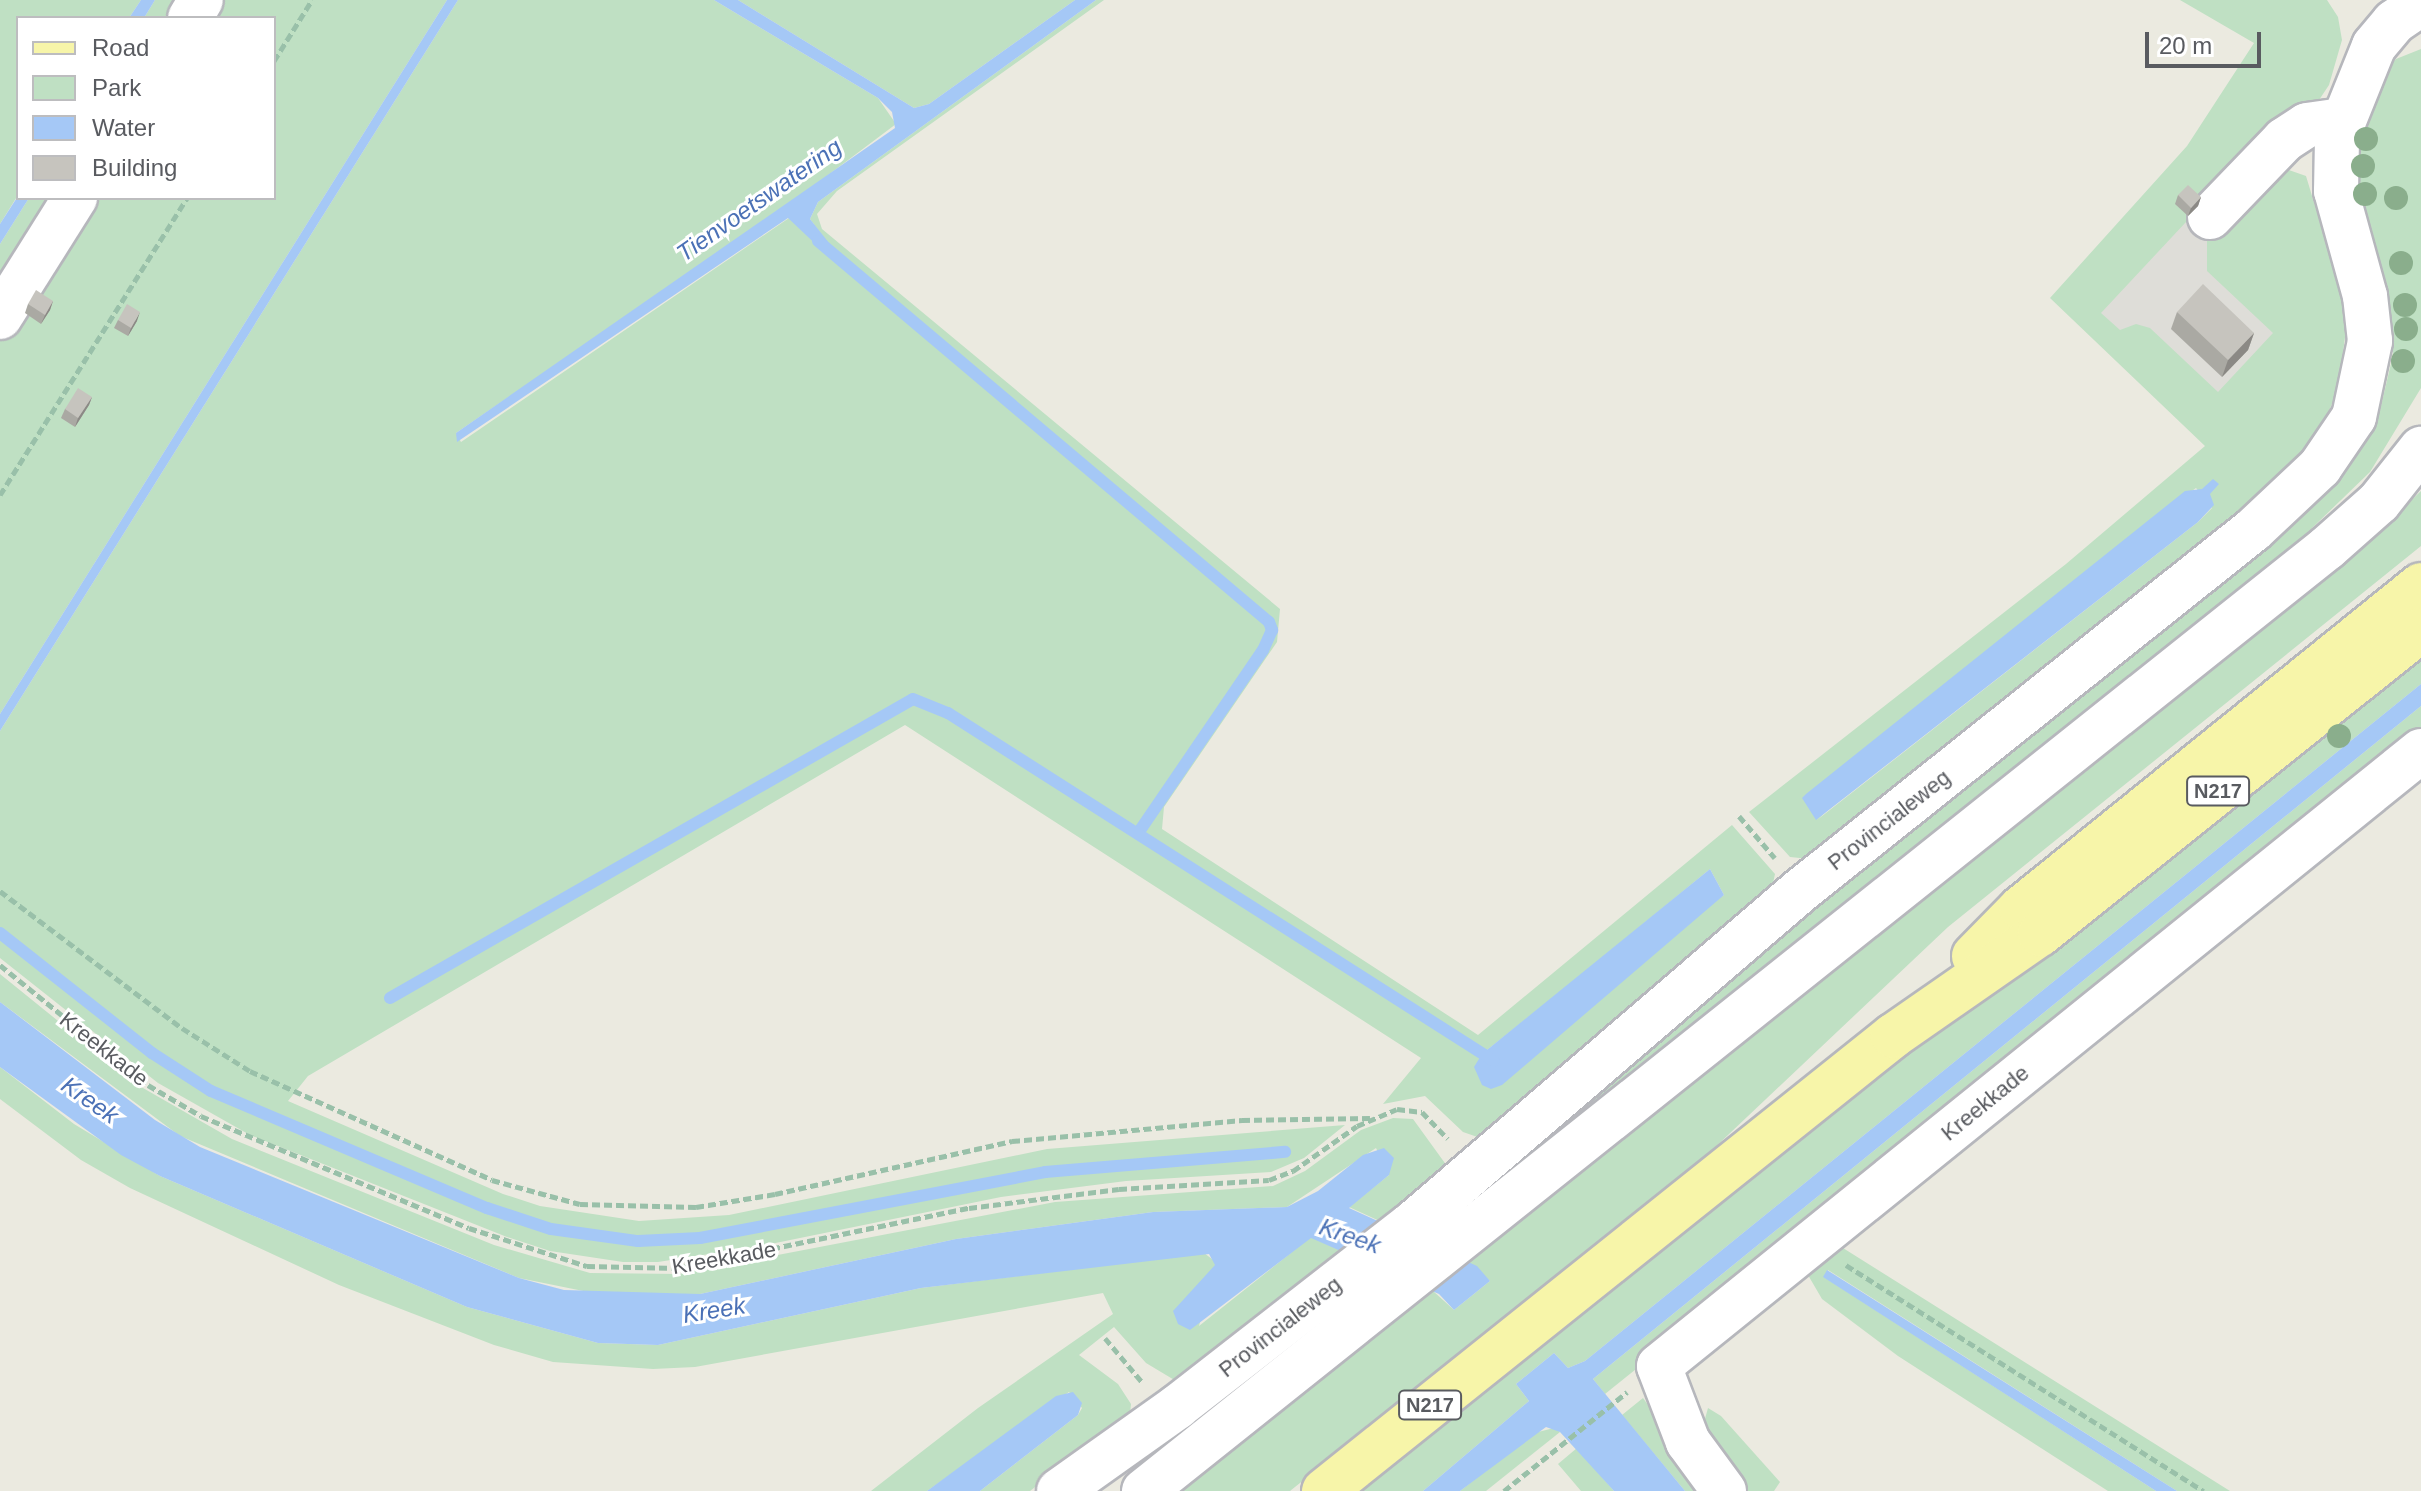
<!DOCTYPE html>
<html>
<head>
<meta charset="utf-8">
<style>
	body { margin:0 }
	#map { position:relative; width:2421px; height:1491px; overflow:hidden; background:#ebeae0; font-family:Arial,sans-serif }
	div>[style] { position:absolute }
	.industrial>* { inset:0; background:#deddd8 }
	.green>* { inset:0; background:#bfe0c3 }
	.water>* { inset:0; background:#a5c8f6 }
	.stream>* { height:12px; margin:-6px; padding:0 6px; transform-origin:6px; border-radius:6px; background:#a5c8f6 }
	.path>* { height:5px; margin-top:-2.5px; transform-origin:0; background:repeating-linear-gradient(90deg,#99c0a9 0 8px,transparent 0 12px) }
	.roads { filter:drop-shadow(2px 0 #b6b7bc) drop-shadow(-2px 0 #b6b7bc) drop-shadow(0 2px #b6b7bc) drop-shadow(0 -2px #b6b7bc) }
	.minor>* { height:44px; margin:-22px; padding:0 22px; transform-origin:22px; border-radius:22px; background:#fff }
	.major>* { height:44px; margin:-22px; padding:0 22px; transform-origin:22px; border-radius:22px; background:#f7f5a9 }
	.trees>* { width:24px; height:24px; margin:-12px; border-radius:50%; background:#8aae8c }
	.wall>* { inset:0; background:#aaa9a3 }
	.shaded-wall>* { inset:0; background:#8b8985 }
	.building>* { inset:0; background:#c6c4be }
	span { translate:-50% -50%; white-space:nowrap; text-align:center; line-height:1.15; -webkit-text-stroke:6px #fff; paint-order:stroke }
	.shield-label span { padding:2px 6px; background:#fff; border:2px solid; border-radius:6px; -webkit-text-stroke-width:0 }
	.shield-label { font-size:20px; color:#595b60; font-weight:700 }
	.street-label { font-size:22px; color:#595b60 }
	.water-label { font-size:24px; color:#4b71b6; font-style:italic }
	.legend { position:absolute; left:16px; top:16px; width:260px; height:184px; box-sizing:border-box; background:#fff; border:2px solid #bdbdbf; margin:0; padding:10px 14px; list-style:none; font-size:24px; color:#595b60 }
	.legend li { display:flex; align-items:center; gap:16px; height:40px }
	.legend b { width:40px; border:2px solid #bdbdbf }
	.scale { position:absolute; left:2145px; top:32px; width:116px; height:36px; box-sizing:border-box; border:4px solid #595b60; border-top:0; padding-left:10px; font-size:24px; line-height:28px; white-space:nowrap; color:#595b60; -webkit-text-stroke:6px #fff; paint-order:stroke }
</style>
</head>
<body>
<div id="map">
	<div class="industrial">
		<div style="clip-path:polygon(2176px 185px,2324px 324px,2212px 443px,2064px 304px)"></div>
	</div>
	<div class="green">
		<div style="clip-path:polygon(0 0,141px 0,129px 18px,18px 18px,18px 195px,0 224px)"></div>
		<div style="clip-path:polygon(155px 0,447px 0,0 714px,0 244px,29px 198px,274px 198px,274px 18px,144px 18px)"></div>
		<div style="clip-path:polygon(evenodd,458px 0,714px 0,878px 98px,896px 124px,783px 209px,456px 433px,461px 442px,789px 218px,827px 254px,832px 249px,810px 219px,818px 202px,1096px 0,1104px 0,837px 191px,817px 214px,822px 229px,1280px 609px,1277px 642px,1164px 807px,1162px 829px,1478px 1035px,1732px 825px,1775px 874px,1770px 897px,1489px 1141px,1463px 1132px,1425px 1096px,1383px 1104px,1421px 1058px,905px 725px,308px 1076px,288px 1101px,503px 1194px,540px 1206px,639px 1221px,729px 1215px,1047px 1149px,1345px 1125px,1304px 1158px,1271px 1172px,1126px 1181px,1001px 1197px,761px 1246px,658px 1262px,623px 1262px,550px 1251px,507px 1237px,250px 1135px,158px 1083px,0 958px,0 731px,458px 0,1710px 869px,1724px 895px,1482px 1054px,1581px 975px,1710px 869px)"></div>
		<div style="clip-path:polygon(738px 0,1075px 0,929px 104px,914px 108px)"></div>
		<div style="clip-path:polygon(evenodd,2180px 0,2327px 0,2338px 17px,2342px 40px,2329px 85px,2319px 100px,2200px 207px,2101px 313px,2120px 330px,2136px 324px,2150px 328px,2218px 392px,2273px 333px,2207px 271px,2207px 238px,2275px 165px,2306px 176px,2348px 315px,2338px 390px,2325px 420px,2278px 482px,1810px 859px,1790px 857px,1749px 812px,2066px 564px,2205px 446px,2050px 298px,2187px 146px,2254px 43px,2180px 0,2196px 488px,2212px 508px,2198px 522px,1817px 820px,2135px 532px,2196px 488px)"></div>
		<div style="clip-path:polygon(2421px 49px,2421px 388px,2370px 472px,2282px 557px,1433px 1236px,1428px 1230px,1557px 1128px,1850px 876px,2353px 458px,2380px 410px,2393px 355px,2387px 293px,2354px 191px,2357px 136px,2384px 71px,2396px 59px)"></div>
		<div style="clip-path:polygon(2421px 491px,2421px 546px,1948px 927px,1691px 1170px,1290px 1491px,1178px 1491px,1433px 1291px,1454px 1310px,1490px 1281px,1467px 1262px,2379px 531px)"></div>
		<div style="clip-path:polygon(2421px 653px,2421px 684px,1585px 1361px,1568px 1368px,1554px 1353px,1516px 1384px,1529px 1401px,1423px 1491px,1357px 1491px,2051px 935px)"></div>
		<div style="clip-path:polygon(2421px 706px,2421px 738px,1605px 1394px,1593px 1379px)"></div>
		<div style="clip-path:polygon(0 974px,136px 1084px,232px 1139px,494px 1245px,590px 1273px,679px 1274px,1055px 1202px,1273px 1186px,1305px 1171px,1361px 1130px,1393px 1118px,1413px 1119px,1447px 1166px,1384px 1223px,1349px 1207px,1389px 1175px,1376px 1148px,1287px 1207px,1153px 1212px,956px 1239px,700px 1294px,603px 1295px,519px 1278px,180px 1136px,0 1002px)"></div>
		<div style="clip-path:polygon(0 1067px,74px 1124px,160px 1176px,467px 1307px,598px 1343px,658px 1345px,921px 1288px,1204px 1253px,1216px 1262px,1199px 1326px,1311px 1237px,1347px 1253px,1181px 1384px,1146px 1363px,1114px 1327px,1079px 1355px,1118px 1384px,1131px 1404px,1130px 1414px,1030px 1491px,980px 1491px,1078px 1415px,1082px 1408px,1069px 1392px,927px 1491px,871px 1491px,978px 1408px,1113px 1314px,1103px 1293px,695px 1367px,653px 1369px,553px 1362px,494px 1345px,339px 1285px,130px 1188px,81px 1160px,0 1099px)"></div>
		<div style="clip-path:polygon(1835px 1243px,2230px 1491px,2177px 1491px,1828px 1270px,1824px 1277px,2156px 1491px,2108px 1491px,1898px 1356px,1822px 1299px,1808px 1275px)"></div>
		<div style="clip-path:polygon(1643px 1398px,1703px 1481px,1711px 1491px,1685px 1491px,1622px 1415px)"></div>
		<div style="clip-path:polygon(1708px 1408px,1721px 1416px,1780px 1482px,1774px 1491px,1739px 1491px,1703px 1426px)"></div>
		<div style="clip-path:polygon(1554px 1428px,1560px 1432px,1486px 1491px,1460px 1491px,1534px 1433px)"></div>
		<div style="clip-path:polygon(1577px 1448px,1601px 1476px,1614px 1491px,1581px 1491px,1558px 1464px)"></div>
	</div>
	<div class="water">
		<div style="clip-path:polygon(141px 0,155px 0,144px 18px,129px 18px)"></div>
		<div style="clip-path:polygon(447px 0,458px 0,0 731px,0 714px)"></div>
		<div style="clip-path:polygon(714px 0,738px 0,914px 108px,929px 104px,1075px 0,1096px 0,818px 202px,810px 219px,833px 248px,826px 254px,788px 218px,457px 442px,456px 433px,895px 128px,892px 112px,878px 98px)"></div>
		<div style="clip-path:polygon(18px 196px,29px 198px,0 244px,0 224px)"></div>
		<div style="clip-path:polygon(2213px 479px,2219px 484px,2210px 494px,2214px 505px,2198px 522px,1816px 820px,1802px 798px,1806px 794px,2185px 491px,2202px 489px)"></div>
		<div style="clip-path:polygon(2421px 684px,2421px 706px,1593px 1379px,1685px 1491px,1614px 1491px,1560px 1432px,1546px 1427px,1460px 1491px,1423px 1491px,1529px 1401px,1516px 1384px,1554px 1353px,1568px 1368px,1585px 1361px)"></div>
		<div style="clip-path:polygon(1710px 869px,1724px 895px,1502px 1085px,1491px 1089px,1482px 1085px,1474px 1067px,1482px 1054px)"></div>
		<div style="clip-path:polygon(0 1002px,155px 1120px,200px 1147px,519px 1278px,564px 1290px,700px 1294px,956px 1239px,1153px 1212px,1287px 1207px,1318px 1191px,1363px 1155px,1384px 1148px,1394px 1158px,1389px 1175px,1349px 1208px,1477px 1266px,1490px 1281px,1454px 1310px,1439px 1294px,1311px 1238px,1190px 1330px,1178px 1324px,1173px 1311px,1215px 1265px,1209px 1254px,921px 1288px,658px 1345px,598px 1343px,467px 1307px,160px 1176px,121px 1155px,0 1067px)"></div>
		<div style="clip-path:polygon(1827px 1270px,2177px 1491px,2156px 1491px,1823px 1277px)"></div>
		<div style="clip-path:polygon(1073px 1392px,1082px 1403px,1078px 1415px,980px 1491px,927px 1491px,1056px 1396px)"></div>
	</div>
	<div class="stream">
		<div style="left:818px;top:241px;width:590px;rotate:40.19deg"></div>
		<div style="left:1269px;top:622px;width:9px;rotate:69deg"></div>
		<div style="left:1272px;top:630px;width:22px;rotate:114deg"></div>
		<div style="left:1263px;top:650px;width:222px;rotate:124.3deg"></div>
		<div style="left:0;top:933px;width:194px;rotate:38.3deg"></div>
		<div style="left:152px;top:1053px;width:70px;rotate:32.8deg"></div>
		<div style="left:211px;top:1091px;width:300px;rotate:23deg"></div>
		<div style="left:487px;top:1208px;width:67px;rotate:18.2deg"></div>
		<div style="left:551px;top:1229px;width:88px;rotate:7.9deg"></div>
		<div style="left:638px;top:1241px;width:62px;rotate:-2.8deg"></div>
		<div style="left:700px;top:1238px;width:351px;rotate:-10.8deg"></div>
		<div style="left:1045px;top:1172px;width:241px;rotate:-4.8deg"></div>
		<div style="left:390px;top:998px;width:602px;rotate:-29.76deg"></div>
		<div style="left:913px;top:699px;width:38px;rotate:22deg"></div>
		<div style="left:948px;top:713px;width:647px;rotate:32.51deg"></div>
	</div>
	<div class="path">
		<div style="left:274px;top:61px;width:72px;rotate:-58.1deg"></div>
		<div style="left:0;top:495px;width:351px;rotate:-57.8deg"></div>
		<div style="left:1739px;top:816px;width:55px;rotate:49.4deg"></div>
		<div style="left:0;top:891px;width:228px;rotate:37deg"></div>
		<div style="left:182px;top:1028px;width:80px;rotate:32.3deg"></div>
		<div style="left:250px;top:1071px;width:265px;rotate:24.2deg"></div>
		<div style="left:492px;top:1180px;width:91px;rotate:15.3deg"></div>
		<div style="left:580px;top:1204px;width:116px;rotate:1.5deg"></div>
		<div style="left:696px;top:1207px;width:80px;rotate:-9.3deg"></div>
		<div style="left:775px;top:1194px;width:243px;rotate:-12.6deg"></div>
		<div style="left:1012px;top:1141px;width:231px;rotate:-5.2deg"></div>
		<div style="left:1242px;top:1120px;width:128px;rotate:-0.9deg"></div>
		<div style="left:0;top:965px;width:191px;rotate:39deg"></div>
		<div style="left:148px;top:1085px;width:61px;rotate:30.3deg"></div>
		<div style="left:201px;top:1116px;width:290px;rotate:22.7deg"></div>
		<div style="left:469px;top:1228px;width:124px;rotate:17.9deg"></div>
		<div style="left:587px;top:1266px;width:91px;rotate:1.3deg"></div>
		<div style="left:678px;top:1268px;width:297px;rotate:-11.7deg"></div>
		<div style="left:969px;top:1208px;width:151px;rotate:-7.2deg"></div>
		<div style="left:1119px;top:1189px;width:150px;rotate:-3.4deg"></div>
		<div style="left:1269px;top:1180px;width:26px;rotate:-21deg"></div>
		<div style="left:1293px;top:1171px;width:78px;rotate:-35.1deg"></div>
		<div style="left:1357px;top:1126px;width:43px;rotate:-23deg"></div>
		<div style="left:1397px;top:1109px;width:25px;rotate:7deg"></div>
		<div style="left:1422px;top:1112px;width:37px;rotate:46deg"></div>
		<div style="left:1846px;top:1265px;width:423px;rotate:32.3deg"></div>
		<div style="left:1105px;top:1338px;width:57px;rotate:49.9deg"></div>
		<div style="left:1504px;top:1491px;width:158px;rotate:-38.8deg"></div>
	</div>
	<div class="roads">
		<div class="minor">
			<div style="left:190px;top:18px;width:21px;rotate:-59deg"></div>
			<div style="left:2210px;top:217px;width:107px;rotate:-46.1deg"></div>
			<div style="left:2284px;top:140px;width:27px;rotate:-33deg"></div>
			<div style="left:2307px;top:125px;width:34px;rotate:-8deg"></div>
			<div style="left:0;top:317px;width:141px;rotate:-57.8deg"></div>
			<div style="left:1059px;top:1491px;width:145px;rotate:-35.4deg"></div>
			<div style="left:1177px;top:1407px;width:296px;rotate:-37.9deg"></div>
			<div style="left:1411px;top:1225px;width:514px;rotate:-40.66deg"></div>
			<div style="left:1801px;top:890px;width:578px;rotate:-38.54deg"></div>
			<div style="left:2253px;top:530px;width:92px;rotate:-43.2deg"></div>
			<div style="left:2320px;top:467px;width:60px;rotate:-55.8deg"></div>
			<div style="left:2354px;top:417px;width:78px;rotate:-78.1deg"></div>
			<div style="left:2370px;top:341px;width:45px;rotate:-96.3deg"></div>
			<div style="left:2365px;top:296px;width:109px;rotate:-105.4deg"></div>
			<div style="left:2336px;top:191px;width:53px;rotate:-88.9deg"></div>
			<div style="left:2337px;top:138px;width:99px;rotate:-68.1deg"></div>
			<div style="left:2374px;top:46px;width:31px;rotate:-50deg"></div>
			<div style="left:2394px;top:22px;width:32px;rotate:-34deg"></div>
			<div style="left:1144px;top:1491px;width:1513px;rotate:-38.56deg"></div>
			<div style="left:2327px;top:548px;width:69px;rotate:-41.5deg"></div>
			<div style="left:2379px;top:502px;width:68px;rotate:-51.6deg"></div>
			<div style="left:1724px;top:1491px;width:61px;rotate:-126.3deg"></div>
			<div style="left:1688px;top:1442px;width:81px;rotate:-110.9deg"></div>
			<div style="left:1659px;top:1366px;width:979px;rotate:-38.91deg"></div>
		</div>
		<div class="major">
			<div style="left:1974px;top:956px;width:67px;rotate:-45.6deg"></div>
			<div style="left:2021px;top:908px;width:514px;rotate:-38.92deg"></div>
			<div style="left:1324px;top:1491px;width:729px;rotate:-38.65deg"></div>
			<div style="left:1893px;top:1036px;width:179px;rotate:-34.8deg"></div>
			<div style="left:2040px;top:934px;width:487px;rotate:-38.6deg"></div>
		</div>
	</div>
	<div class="trees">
		<div style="left:2366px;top:139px"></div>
		<div style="left:2363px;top:166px"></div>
		<div style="left:2365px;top:194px"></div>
		<div style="left:2396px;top:198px"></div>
		<div style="left:2401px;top:263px"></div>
		<div style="left:2405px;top:305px"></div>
		<div style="left:2406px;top:329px"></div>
		<div style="left:2403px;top:361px"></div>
		<div style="left:2339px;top:736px"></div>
	</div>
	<div class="wall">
		<div style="clip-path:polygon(2178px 195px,2201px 197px,2198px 206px,2188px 216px,2175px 204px)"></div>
		<div style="clip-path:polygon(53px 301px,50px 310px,41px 324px,25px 313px,28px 304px)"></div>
		<div style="clip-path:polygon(2177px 312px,2254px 333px,2248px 350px,2222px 377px,2171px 329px)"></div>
		<div style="clip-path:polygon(118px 320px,137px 321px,128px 336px,114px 328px)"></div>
		<div style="clip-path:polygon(92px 397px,89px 405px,75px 427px,61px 418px,65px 409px)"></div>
	</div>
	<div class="shaded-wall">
		<div style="clip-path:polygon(2201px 197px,2198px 206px,2188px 216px,2191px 208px)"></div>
		<div style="clip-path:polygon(53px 301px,50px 310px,41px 324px,45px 315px)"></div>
		<div style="clip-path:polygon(140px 312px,137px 321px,128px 336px,131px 328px)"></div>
		<div style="clip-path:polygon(2254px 333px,2248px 350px,2222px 377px,2228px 360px)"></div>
		<div style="clip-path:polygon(92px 397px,89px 405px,75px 427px,78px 418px)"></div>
	</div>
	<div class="building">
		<div style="clip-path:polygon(2188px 185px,2201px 197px,2191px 208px,2178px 195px)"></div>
		<div style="clip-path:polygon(2203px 284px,2254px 333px,2228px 360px,2177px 312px)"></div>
		<div style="clip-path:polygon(36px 290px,53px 301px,45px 315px,28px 304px)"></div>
		<div style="clip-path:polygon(127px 304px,140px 312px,131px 328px,118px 320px)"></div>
		<div style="clip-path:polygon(78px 388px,92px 397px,78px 418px,65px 409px)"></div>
	</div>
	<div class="shield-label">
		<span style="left:2218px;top:791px">N217</span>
		<span style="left:1430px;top:1405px">N217</span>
	</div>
	<div class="street-label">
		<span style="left:1889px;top:820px;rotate:-38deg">Provincialeweg</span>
		<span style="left:104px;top:1049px;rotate:38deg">Kreekkade</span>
		<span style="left:1985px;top:1103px;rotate:-39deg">Kreekkade</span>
		<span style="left:724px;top:1258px;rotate:-10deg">Kreekkade</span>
		<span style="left:1280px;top:1327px;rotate:-38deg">Provincialeweg</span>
	</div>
	<div class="water-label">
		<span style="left:759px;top:200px;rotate:-35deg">Tienvoetswatering</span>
		<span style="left:90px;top:1100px;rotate:35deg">Kreek</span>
		<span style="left:1350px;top:1236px;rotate:19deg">Kreek</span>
		<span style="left:714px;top:1310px;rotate:-9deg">Kreek</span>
	</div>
	<ul class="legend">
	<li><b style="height:10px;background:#f7f5a9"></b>Road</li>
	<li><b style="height:22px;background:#bfe0c3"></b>Park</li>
	<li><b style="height:22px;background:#a5c8f6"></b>Water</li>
	<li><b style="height:22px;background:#c6c4be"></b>Building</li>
	</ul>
	<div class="scale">20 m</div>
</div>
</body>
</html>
